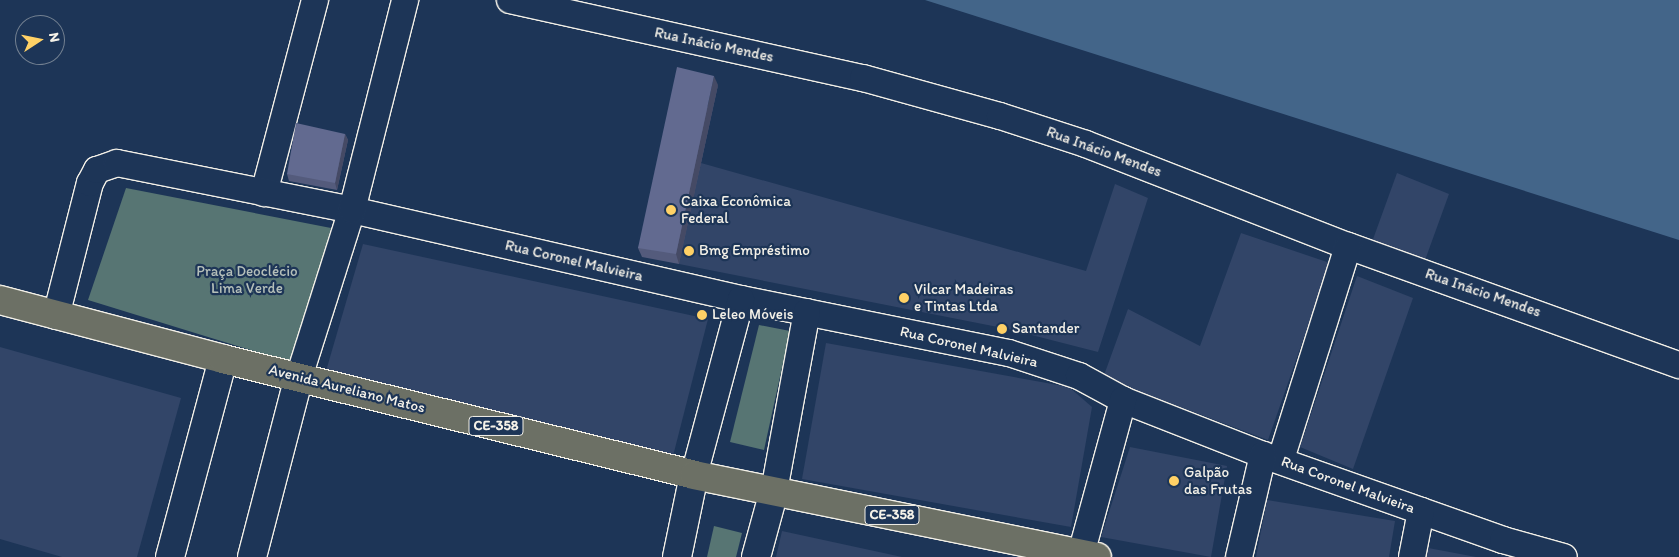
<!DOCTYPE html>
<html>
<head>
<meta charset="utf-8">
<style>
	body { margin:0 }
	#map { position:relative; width:1679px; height:557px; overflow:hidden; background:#1d3557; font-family:Itim,sans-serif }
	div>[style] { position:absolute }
	.built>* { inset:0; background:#324568 }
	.green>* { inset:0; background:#577573 }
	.water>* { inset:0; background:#436589 }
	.roads { filter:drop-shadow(1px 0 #f4f1e8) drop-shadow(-1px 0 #f4f1e8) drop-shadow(0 1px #f4f1e8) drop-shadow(0 -1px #f4f1e8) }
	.street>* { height:26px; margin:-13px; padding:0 13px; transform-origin:13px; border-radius:13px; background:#1d3557 }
	.secondary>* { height:28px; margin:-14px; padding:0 14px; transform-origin:14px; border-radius:14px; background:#1d3557 }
	.primary>* { height:28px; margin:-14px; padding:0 14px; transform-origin:14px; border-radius:14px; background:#6c7065 }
	.wall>* { inset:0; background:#545b7c }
	.shaded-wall>* { inset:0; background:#454a65 }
	.building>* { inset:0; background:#626a90 }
	.dots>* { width:14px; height:14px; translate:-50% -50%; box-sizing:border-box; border:2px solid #1d3557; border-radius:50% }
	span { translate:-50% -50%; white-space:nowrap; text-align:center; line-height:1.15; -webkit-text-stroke:4.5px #1d3557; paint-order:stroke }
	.shield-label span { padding:1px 4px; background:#1d3557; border:1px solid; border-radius:4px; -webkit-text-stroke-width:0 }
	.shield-label { font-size:14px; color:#f4f1e8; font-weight:700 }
	.street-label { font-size:15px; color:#f4f1e8 }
	.poi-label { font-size:15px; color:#f4f1e8 }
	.left { translate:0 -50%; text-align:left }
	.park-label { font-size:15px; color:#b5bfb9 }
	.north { position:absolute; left:15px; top:15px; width:50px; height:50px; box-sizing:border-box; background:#1d3557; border:1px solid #738091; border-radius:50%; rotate:79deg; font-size:14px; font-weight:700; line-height:20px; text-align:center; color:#f4f1e8 }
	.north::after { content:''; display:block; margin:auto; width:18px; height:22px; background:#ffd166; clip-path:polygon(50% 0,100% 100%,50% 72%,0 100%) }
</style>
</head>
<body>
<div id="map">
	<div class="built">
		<div style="clip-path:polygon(701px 163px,1086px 271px,1115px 184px,1148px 198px,1098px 352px,1008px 329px,679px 264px)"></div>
		<div style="clip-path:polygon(1397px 173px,1449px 194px,1424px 263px,1372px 242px)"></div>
		<div style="clip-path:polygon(1241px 233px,1330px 263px,1268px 440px,1103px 378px,1128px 309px,1200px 346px)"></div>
		<div style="clip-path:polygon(363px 244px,708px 319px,673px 456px,326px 371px)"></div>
		<div style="clip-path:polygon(1357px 276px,1413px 298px,1353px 469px,1300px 447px)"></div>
		<div style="clip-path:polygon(826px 343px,1069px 387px,1092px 407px,1071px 527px,802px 479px)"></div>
		<div style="clip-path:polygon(0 347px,181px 398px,137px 557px,62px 557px,0 539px)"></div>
		<div style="clip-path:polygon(1130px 447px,1227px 466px,1211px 557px,1101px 537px)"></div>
		<div style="clip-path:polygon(1267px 500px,1395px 521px,1389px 557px,1256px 557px)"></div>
		<div style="clip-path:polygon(782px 531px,902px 557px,776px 557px)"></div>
		<div style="clip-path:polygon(1423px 547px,1476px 557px,1421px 557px)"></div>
	</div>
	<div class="green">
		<div style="clip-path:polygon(126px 188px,331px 228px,296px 364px,88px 300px)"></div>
		<div style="clip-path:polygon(759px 325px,790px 331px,764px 450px,730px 442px)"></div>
		<div style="clip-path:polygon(714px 526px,742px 533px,736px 557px,707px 557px)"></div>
	</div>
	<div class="water">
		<div style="clip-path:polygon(925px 0,1679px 0,1679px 240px)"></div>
	</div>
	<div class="roads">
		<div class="street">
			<div style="left:510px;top:0;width:362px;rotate:12.5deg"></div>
			<div style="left:863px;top:78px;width:142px;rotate:15.5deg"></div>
			<div style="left:1000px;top:116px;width:90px;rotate:18deg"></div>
			<div style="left:1086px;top:144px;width:281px;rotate:21.3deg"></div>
			<div style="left:1348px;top:246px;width:352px;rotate:19.8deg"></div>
			<div style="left:264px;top:193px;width:200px;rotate:-75.2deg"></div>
			<div style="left:56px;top:316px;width:137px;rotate:-75.7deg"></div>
			<div style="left:90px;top:183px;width:15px;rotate:-62deg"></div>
			<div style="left:97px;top:170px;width:21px;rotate:-19deg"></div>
			<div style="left:117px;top:163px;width:240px;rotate:11.3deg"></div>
			<div style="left:352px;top:210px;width:399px;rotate:12.9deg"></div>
			<div style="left:741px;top:299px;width:273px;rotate:11.4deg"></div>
			<div style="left:1009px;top:353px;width:74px;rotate:18.2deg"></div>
			<div style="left:1079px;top:376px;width:50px;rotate:28.6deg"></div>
			<div style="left:1123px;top:400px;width:150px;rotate:21.4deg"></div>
			<div style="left:1263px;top:455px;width:255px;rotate:19.5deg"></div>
			<div style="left:1503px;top:540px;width:63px;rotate:15.6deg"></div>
			<div style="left:299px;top:377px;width:175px;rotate:-72.4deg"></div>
			<div style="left:352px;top:210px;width:217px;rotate:-75.8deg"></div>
			<div style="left:1281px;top:459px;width:223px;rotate:-72.5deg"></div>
			<div style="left:694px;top:475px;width:182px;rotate:-75deg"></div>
			<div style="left:774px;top:491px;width:182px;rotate:-79.6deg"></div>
			<div style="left:1081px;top:554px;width:160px;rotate:-74.7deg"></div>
			<div style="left:1239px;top:557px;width:105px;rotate:-76.8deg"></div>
			<div style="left:1412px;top:557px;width:47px;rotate:-78.9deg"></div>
		</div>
		<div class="secondary">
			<div style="left:170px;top:557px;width:205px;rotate:-75deg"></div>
			<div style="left:252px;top:557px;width:186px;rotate:-75.4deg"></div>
			<div style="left:677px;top:557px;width:84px;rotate:-78.3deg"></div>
			<div style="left:756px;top:557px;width:68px;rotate:-74.7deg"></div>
		</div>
		<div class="primary">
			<div style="left:0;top:300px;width:231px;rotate:14.8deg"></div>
			<div style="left:223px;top:359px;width:485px;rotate:13.8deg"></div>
			<div style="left:694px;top:475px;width:411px;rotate:11.5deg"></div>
		</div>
	</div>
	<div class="wall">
		<div style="clip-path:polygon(718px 85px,679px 264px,642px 257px,638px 248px)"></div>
		<div style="clip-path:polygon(345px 134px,348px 140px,337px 190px,289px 181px,287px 174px)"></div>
	</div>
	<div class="shaded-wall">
		<div style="clip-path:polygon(714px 76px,718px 85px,679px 264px,676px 254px)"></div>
		<div style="clip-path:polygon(345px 134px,348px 140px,337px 190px,335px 183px)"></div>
	</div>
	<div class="building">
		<div style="clip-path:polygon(677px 67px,714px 76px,676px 254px,638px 248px)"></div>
		<div style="clip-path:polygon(296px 123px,345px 134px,335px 183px,287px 174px)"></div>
	</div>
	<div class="dots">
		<div style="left:671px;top:210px;background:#ffd166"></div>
		<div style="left:689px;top:251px;background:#ffd166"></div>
		<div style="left:904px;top:298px;background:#ffd166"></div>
		<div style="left:702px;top:315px;background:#ffd166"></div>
		<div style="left:1002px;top:329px;background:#ffd166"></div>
		<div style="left:1174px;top:481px;background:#ffd166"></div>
	</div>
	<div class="shield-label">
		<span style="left:496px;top:426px">CE-358</span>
		<span style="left:892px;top:515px">CE-358</span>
	</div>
	<div class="street-label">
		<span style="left:714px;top:45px;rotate:12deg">Rua Inácio Mendes</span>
		<span style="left:1104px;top:152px;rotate:20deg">Rua Inácio Mendes</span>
		<span style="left:574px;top:261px;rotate:13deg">Rua Coronel Malvieira</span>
		<span style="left:1483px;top:293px;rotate:19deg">Rua Inácio Mendes</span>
		<span style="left:969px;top:347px;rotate:13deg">Rua Coronel Malvieira</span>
		<span style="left:347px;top:389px;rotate:14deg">Avenida Aureliano Matos</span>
		<span style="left:1348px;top:485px;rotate:20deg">Rua Coronel Malvieira</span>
	</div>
	<div class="poi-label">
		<span class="left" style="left:681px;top:210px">Caixa Econômica<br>Federal</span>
		<span class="left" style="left:699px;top:251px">Bmg Empréstimo</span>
		<span class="left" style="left:914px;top:298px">Vilcar Madeiras<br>e Tintas Ltda</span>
		<span class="left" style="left:712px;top:315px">Leleo Móveis</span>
		<span class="left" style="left:1012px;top:329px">Santander</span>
		<span class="left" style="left:1184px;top:481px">Galpão<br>das Frutas</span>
	</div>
	<div class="park-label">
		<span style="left:247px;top:280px">Praça Deoclécio<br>Lima Verde</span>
	</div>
	<div class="north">N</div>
</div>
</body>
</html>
